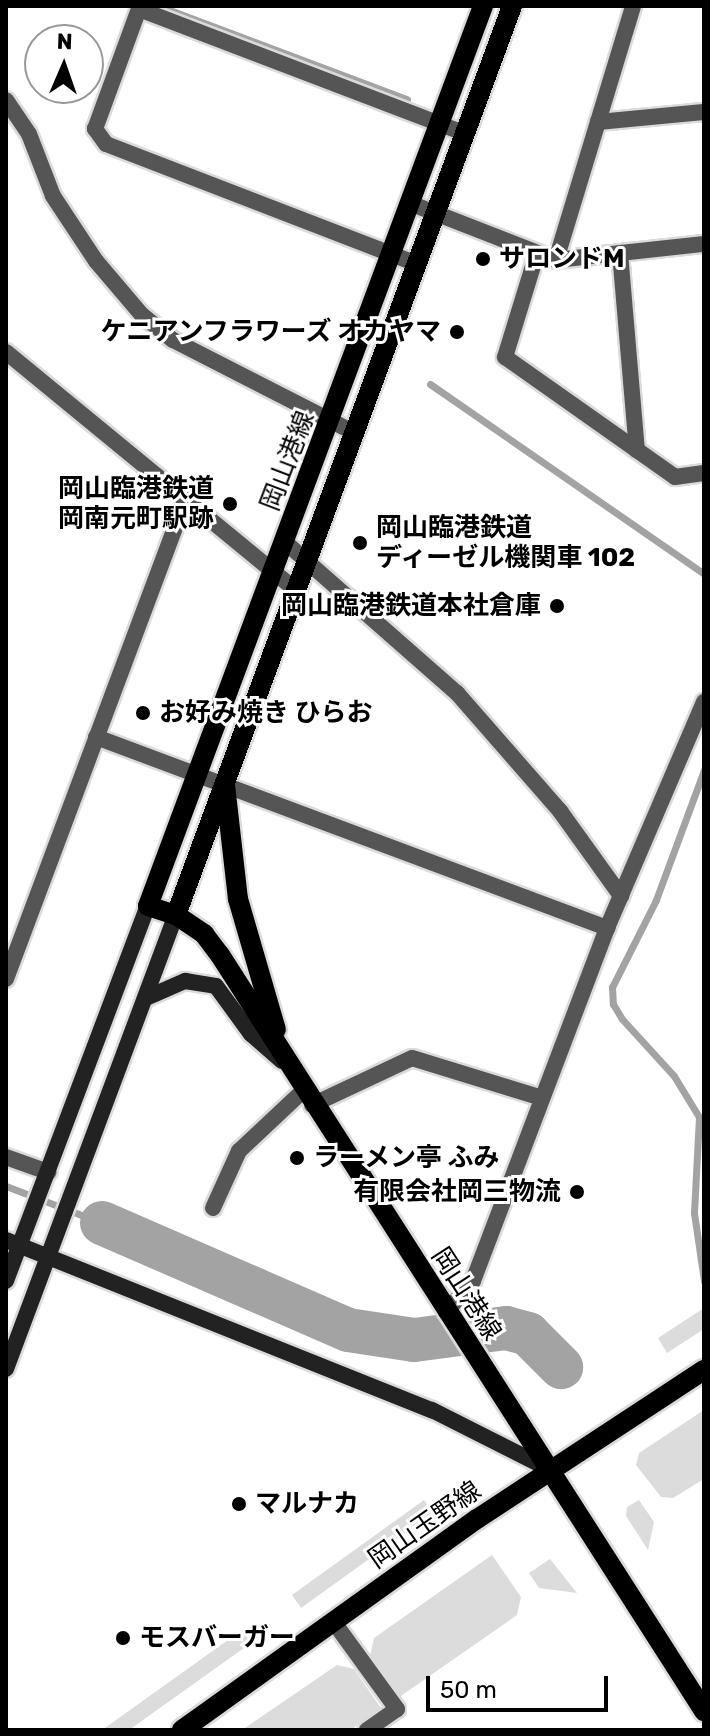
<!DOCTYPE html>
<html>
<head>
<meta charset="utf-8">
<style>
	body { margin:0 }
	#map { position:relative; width:710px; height:1736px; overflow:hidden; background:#fff; font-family:Rubik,"Noto Sans JP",sans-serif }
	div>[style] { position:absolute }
	.green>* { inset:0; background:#dcdcdc }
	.stream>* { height:7px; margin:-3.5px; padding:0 3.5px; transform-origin:3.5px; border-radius:3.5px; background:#a3a3a3 }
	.river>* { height:44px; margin:-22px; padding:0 22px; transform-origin:22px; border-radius:22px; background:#a3a3a3 }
	.roads { filter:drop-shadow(2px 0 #dbdbdb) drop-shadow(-2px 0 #dbdbdb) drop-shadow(0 2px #dbdbdb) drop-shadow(0 -2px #dbdbdb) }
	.street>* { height:16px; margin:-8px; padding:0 8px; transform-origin:8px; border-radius:8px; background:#555 }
	.secondary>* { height:16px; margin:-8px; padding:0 8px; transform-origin:8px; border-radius:8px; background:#222 }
	.primary>* { height:20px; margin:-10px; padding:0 10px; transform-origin:10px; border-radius:10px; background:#000 }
	.dots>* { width:22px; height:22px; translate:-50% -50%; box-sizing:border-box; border:4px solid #fff; border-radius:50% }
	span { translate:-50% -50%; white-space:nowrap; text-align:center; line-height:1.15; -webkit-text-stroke:6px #fff; paint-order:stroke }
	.poi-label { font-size:26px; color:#000; font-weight:700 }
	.left { translate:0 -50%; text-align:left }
	.right { translate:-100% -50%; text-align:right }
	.street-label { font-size:26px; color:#000 }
	.frame { position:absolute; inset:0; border:8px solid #000; pointer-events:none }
	.north { position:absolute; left:24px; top:24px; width:80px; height:80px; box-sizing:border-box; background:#fff; border:2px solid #999; border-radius:50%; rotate:2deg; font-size:22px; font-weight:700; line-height:32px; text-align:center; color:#000 }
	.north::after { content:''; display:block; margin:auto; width:28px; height:36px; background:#000; clip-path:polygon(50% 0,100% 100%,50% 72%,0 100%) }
	.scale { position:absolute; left:426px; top:1676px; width:182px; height:36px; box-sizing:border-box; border:4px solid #000; border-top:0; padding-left:10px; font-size:24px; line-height:28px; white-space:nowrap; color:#000; -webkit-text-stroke:6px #fff; paint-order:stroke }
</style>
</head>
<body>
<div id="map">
	<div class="green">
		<div style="clip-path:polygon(704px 1308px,704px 1329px,667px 1353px,658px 1338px)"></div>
		<div style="clip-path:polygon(704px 1410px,704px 1479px,673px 1498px,661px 1497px,636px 1465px,639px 1453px)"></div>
		<div style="clip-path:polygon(424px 1500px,433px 1513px,301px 1608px,292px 1595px)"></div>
		<div style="clip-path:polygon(639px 1500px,654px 1522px,648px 1550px,626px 1516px,627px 1507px)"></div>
		<div style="clip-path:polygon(492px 1555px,521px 1597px,517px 1615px,398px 1698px,370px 1656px,374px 1638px)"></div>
		<div style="clip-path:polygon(550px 1559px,577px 1593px,539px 1588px,529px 1573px)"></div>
		<div style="clip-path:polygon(242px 1630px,251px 1643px,129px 1730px,102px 1730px)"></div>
		<div style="clip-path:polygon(337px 1665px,354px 1669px,381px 1708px,351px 1730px,242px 1730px)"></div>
	</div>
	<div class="stream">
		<div style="left:159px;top:6px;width:265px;rotate:20.6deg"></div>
		<div style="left:430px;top:384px;width:333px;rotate:34.7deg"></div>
		<div style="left:704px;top:770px;width:139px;rotate:110.3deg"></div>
		<div style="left:656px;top:900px;width:97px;rotate:116.8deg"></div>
		<div style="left:612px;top:987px;width:17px;rotate:87deg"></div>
		<div style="left:613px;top:1004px;width:17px;rotate:59deg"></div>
		<div style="left:622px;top:1019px;width:77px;rotate:47.6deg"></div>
		<div style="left:674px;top:1076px;width:48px;rotate:58.6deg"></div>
		<div style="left:699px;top:1117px;width:96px;rotate:93deg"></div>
		<div style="left:694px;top:1213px;width:69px;rotate:81.6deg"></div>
		<div style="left:6px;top:1186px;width:103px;rotate:21.1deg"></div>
	</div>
	<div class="river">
		<div style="left:102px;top:1223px;width:268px;rotate:23.5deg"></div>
		<div style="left:348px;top:1330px;width:67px;rotate:8.6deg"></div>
		<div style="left:414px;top:1340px;width:93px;rotate:-7.4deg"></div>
		<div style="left:506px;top:1328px;width:23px;rotate:15deg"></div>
		<div style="left:528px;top:1334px;width:47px;rotate:45deg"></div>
	</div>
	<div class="roads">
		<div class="street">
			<div style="left:6px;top:100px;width:41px;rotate:55.9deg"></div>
			<div style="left:29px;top:134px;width:66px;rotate:68.8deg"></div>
			<div style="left:53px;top:196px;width:78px;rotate:56.5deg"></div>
			<div style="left:96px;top:261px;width:71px;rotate:49.6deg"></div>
			<div style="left:142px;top:315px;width:40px;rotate:39deg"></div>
			<div style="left:173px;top:340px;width:204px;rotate:27.1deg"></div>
			<div style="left:598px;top:122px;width:106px;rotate:-5.4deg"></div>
			<div style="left:412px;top:204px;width:155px;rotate:21.3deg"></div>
			<div style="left:556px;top:260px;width:149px;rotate:-6.2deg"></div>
			<div style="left:537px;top:253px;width:109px;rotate:107.1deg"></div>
			<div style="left:505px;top:357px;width:208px;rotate:35.2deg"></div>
			<div style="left:675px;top:477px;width:29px;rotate:-8deg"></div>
			<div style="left:620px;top:253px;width:198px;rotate:85.1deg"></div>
			<div style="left:556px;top:260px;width:265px;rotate:-73.1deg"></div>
			<div style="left:417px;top:264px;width:333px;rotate:-158.9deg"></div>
			<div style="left:106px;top:144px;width:19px;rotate:-126deg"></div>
			<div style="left:95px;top:129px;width:128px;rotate:-69.9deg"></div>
			<div style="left:139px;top:9px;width:350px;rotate:20.9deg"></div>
			<div style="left:6px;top:352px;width:377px;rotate:39.4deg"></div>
			<div style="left:285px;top:542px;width:229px;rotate:41.3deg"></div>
			<div style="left:457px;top:693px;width:157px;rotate:48.9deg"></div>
			<div style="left:560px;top:811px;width:105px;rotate:54.3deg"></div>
			<div style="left:96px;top:737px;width:546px;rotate:20.49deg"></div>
			<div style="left:6px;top:979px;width:510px;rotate:-69.47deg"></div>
			<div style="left:312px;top:1105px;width:110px;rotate:-25.2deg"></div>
			<div style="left:412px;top:1058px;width:136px;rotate:17.1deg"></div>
			<div style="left:6px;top:1157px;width:45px;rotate:19.7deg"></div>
			<div style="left:213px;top:1208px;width:63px;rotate:-65.5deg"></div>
			<div style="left:239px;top:1151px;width:88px;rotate:-43.2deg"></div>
			<div style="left:446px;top:1312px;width:41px;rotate:-48.9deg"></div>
			<div style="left:473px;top:1281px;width:378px;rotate:-69.2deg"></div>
			<div style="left:607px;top:928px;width:246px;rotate:-66.8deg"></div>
			<div style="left:333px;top:1621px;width:109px;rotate:54deg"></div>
			<div style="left:397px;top:1709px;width:37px;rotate:145deg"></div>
		</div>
		<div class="secondary">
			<div style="left:146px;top:998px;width:43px;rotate:-23.6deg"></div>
			<div style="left:185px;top:981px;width:31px;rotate:9deg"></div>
			<div style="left:216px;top:986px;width:59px;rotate:53.9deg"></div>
			<div style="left:251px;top:1034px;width:41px;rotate:41.1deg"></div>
			<div style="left:6px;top:1240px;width:459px;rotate:21.8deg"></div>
			<div style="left:432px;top:1410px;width:131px;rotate:26.8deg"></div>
			<div style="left:6px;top:1281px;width:401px;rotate:-69.3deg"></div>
			<div style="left:6px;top:1369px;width:485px;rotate:-69.5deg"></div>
		</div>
		<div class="primary">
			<div style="left:483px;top:6px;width:960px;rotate:110.42deg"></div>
			<div style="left:148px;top:906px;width:29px;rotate:18deg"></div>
			<div style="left:176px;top:915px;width:34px;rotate:34deg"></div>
			<div style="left:204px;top:934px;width:26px;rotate:53deg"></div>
			<div style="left:220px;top:955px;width:898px;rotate:57.37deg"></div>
			<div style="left:225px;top:785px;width:115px;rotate:83.5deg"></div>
			<div style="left:238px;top:899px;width:136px;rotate:73.8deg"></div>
			<div style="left:176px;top:915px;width:969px;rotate:-69.71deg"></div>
			<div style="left:182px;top:1730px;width:363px;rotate:-35.6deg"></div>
			<div style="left:477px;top:1519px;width:272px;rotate:-33.3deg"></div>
		</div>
	</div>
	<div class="dots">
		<div style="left:483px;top:259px;background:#000"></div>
		<div style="left:457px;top:332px;background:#000"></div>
		<div style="left:230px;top:504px;background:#000"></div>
		<div style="left:360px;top:543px;background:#000"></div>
		<div style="left:557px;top:606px;background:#000"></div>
		<div style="left:143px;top:713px;background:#000"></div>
		<div style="left:297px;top:1158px;background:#000"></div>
		<div style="left:577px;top:1192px;background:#000"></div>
		<div style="left:239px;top:1504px;background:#000"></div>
		<div style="left:123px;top:1638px;background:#000"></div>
	</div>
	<div class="poi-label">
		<span class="left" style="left:499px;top:259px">サロンドM</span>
		<span class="right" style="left:441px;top:332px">ケニアンフラワーズ オカヤマ</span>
		<span class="right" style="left:214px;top:504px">岡山臨港鉄道<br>岡南元町駅跡</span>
		<span class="left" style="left:376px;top:543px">岡山臨港鉄道<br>ディーゼル機関車 102</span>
		<span class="right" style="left:541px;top:606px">岡山臨港鉄道本社倉庫</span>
		<span class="left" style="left:159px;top:713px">お好み焼き ひらお</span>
		<span class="left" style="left:313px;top:1158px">ラーメン亭 ふみ</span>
		<span class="right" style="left:561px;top:1192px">有限会社岡三物流</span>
		<span class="left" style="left:255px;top:1504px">マルナカ</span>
		<span class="left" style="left:139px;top:1638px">モスバーガー</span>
	</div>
	<div class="street-label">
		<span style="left:288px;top:461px;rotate:-69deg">岡山港線</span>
		<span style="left:466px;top:1294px;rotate:57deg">岡山港線</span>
		<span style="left:425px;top:1525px;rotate:-35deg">岡山玉野線</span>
	</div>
	<div class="frame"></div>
	<div class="north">N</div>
	<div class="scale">50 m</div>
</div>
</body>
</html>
